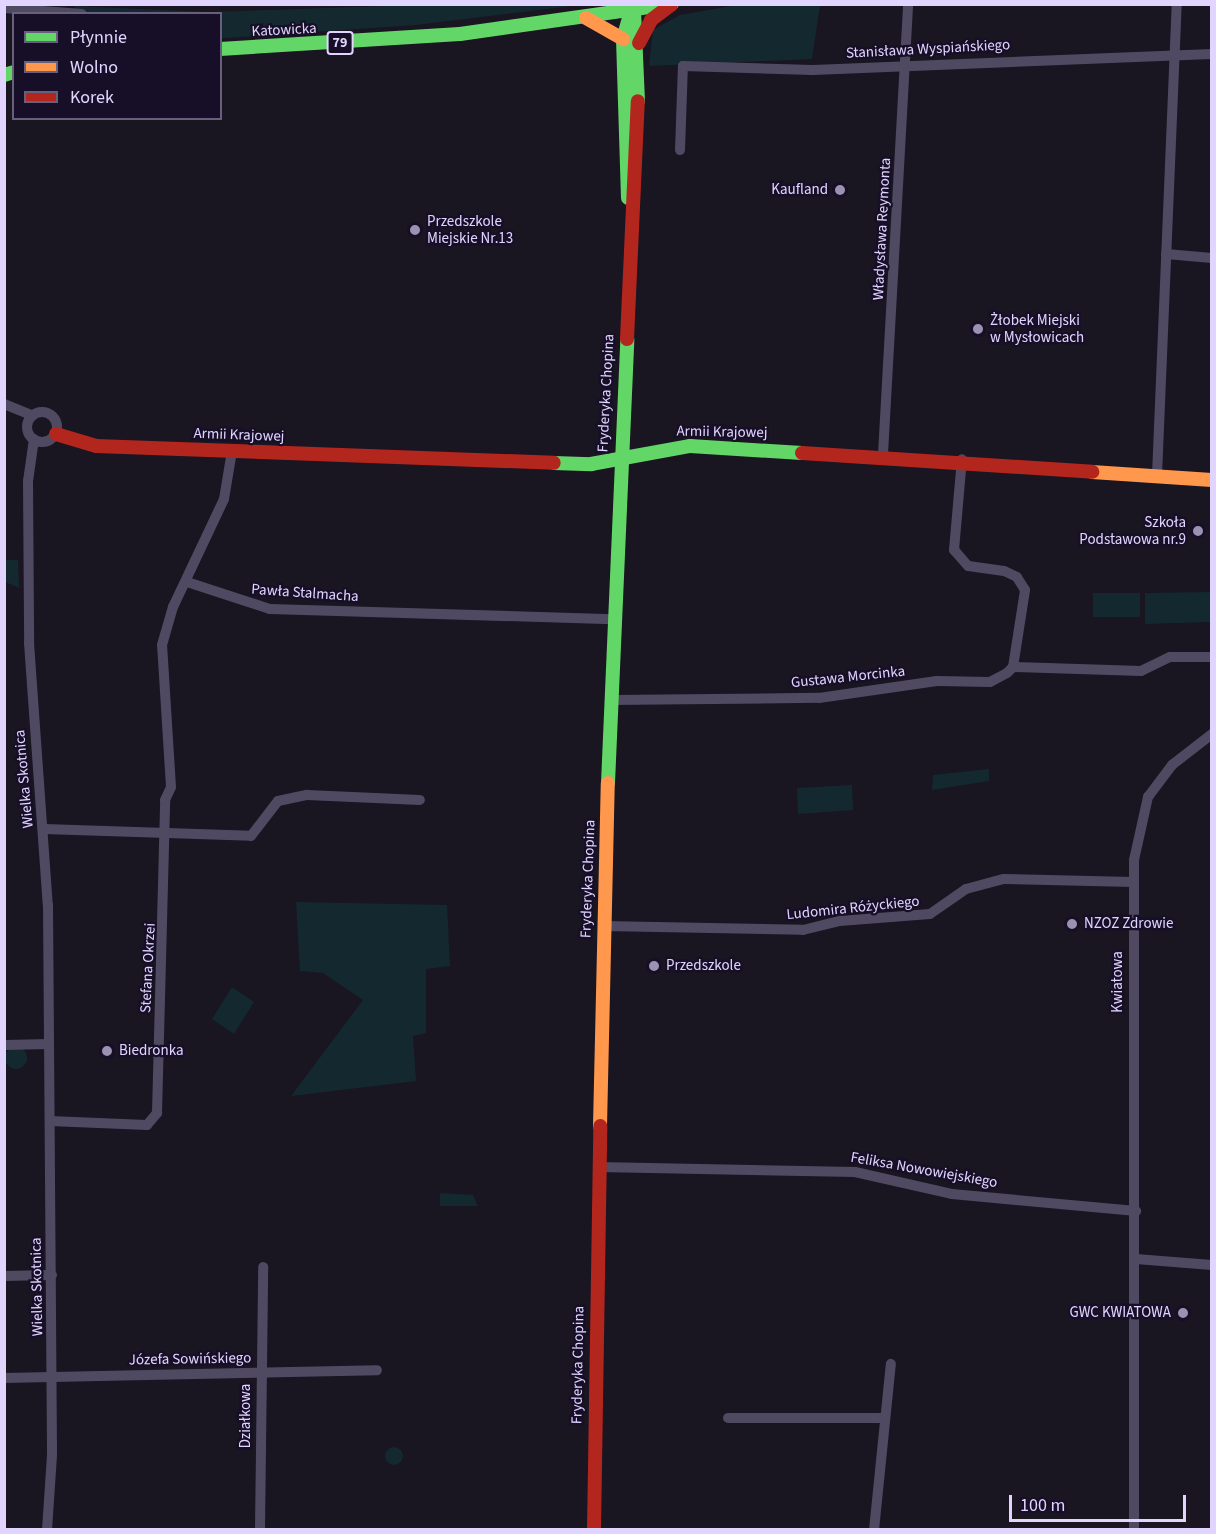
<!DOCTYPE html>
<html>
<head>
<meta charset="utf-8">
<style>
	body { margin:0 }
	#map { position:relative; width:1216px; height:1534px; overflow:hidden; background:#191521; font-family:"Source Sans 3",sans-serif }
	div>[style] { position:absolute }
	.green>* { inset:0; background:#14292f }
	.round { border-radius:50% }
	.street>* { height:10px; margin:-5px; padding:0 5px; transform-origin:5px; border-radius:5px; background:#4f4a62 }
	.street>.ring { margin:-5px; padding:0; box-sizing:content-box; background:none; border:10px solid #4f4a62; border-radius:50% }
	.fast>* { height:14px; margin:-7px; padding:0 7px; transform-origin:7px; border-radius:7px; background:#63d668 }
	.slow>* { height:14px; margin:-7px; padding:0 7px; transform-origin:7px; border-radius:7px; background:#ff974d }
	.jam>* { height:14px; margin:-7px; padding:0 7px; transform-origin:7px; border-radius:7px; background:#b3261e }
	.dots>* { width:16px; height:16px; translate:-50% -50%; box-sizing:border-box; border:3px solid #170f27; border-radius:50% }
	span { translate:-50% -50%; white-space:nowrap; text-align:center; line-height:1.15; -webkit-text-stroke:4.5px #170f27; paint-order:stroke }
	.shield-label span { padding:2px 4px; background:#170f27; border:2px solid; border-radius:4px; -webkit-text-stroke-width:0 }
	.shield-label { font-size:14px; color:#e1d5ff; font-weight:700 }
	.street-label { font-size:15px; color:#e1d5ff }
	.poi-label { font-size:15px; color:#e1d5ff }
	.right { translate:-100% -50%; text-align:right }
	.left { translate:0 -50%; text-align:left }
	.frame { position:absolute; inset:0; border:6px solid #e1d5ff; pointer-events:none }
	.legend { position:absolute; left:12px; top:12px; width:210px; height:108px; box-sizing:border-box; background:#170f27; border:2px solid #685e7d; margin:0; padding:8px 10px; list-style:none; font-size:18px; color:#e1d5ff }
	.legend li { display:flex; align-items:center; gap:12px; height:30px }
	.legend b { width:30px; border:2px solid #685e7d }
	.scale { position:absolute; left:1009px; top:1495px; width:177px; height:27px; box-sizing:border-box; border:3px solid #e1d5ff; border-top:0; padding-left:8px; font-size:18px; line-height:21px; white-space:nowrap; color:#e1d5ff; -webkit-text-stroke:4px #170f27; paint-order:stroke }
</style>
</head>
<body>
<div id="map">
	<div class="green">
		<div style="clip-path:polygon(444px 4px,580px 5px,416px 25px,226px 38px,221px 38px,220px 14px,76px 13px,75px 6px,49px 5px,209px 12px)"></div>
		<div style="clip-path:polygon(737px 5px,820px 5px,812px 59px,649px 66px,653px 30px,680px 15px)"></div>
		<div style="clip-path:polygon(5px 560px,18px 560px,19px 588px,5px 582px)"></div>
		<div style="clip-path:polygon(1211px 592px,1211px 622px,1145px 624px,1145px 593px)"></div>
		<div style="clip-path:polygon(1093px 593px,1140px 593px,1140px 617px,1093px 617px)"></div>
		<div style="clip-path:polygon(989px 769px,989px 781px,932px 790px,933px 775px)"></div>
		<div style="clip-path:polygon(852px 785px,853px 810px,798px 814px,797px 788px)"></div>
		<div style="clip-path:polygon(296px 902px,447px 905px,450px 966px,426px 969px,426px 1033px,413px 1036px,416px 1081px,291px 1096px,363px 1000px,323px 973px,300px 971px)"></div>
		<div style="clip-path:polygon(232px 987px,254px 1002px,234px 1034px,212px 1019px)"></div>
		<div class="round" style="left:5px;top:1047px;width:22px;height:22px"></div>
		<div style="clip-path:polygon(440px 1193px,473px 1195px,478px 1206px,440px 1206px)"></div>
		<div class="round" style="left:385px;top:1447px;width:18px;height:18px"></div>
	</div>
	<div class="street">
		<div style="left:4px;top:8px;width:78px;rotate:4.4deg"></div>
		<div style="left:680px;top:150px;width:84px;rotate:-88deg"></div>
		<div style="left:683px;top:66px;width:130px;rotate:1.8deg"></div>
		<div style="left:813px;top:70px;width:399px;rotate:-2.3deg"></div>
		<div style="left:1166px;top:254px;width:46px;rotate:5deg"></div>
		<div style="left:4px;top:404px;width:31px;rotate:22deg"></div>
		<div class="ring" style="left:27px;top:412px;width:20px;height:20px"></div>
		<div style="left:34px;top:439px;width:42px;rotate:98.1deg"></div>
		<div style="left:28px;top:481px;width:162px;rotate:89.6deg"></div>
		<div style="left:29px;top:643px;width:263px;rotate:85.9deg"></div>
		<div style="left:48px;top:905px;width:550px;rotate:89.58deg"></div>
		<div style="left:52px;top:1455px;width:75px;rotate:93.8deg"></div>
		<div style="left:883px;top:454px;width:451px;rotate:-86.8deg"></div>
		<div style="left:1157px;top:475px;width:471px;rotate:-87.6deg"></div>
		<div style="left:187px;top:582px;width:87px;rotate:18deg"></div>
		<div style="left:270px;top:609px;width:343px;rotate:1.7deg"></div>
		<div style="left:1013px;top:667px;width:128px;rotate:1.8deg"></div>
		<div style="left:1141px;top:671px;width:32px;rotate:-26deg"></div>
		<div style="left:1170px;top:657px;width:42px"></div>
		<div style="left:611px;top:700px;width:208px;rotate:-0.6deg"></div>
		<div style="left:819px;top:698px;width:119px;rotate:-8.2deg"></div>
		<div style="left:937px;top:681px;width:53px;rotate:1.1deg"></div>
		<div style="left:990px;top:682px;width:19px;rotate:-28deg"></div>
		<div style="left:1007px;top:673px;width:8px;rotate:-45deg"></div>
		<div style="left:1013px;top:667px;width:78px;rotate:-81.1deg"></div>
		<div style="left:1025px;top:590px;width:15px;rotate:-122deg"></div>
		<div style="left:1017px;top:577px;width:14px;rotate:-155deg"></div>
		<div style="left:1004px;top:571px;width:36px;rotate:-172deg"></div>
		<div style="left:968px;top:566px;width:21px;rotate:-131deg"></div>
		<div style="left:954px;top:550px;width:91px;rotate:-85deg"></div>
		<div style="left:44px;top:829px;width:207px;rotate:1.9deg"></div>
		<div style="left:251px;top:836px;width:44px;rotate:-52.4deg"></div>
		<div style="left:278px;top:801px;width:30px;rotate:-12deg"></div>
		<div style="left:307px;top:795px;width:113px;rotate:2.5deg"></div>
		<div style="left:603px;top:926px;width:200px;rotate:1.1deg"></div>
		<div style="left:803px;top:930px;width:38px;rotate:-14deg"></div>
		<div style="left:840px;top:921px;width:90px;rotate:-4.4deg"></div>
		<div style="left:930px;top:914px;width:44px;rotate:-34.8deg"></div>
		<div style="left:966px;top:889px;width:39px;rotate:-15deg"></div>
		<div style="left:1004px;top:879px;width:129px;rotate:1.3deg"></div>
		<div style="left:4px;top:1045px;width:45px;rotate:-1.3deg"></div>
		<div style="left:50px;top:1121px;width:97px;rotate:2.4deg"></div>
		<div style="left:147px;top:1125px;width:16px;rotate:-50deg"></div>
		<div style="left:157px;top:1113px;width:313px;rotate:-88.5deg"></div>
		<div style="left:165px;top:800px;width:14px;rotate:-65deg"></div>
		<div style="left:171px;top:787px;width:142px;rotate:-93.6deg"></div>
		<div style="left:162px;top:645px;width:40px;rotate:-74deg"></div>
		<div style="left:173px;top:607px;width:119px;rotate:-64.7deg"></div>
		<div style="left:224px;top:499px;width:49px;rotate:-80.5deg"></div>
		<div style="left:598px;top:1167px;width:257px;rotate:1.1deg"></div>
		<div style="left:855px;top:1172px;width:99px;rotate:12.8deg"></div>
		<div style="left:952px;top:1194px;width:185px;rotate:5.3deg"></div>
		<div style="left:1136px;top:1259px;width:76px;rotate:4.5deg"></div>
		<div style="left:4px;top:1276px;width:48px;rotate:-1.2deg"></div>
		<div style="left:4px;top:1378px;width:373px;rotate:-1.2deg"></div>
		<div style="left:728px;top:1418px;width:157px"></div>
		<div style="left:260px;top:1530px;width:263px;rotate:-89.3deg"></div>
		<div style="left:874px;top:1530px;width:167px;rotate:-84.2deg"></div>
		<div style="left:1134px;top:1530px;width:670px;rotate:-90deg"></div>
		<div style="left:1134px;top:860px;width:65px;rotate:-77.5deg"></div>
		<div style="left:1148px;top:797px;width:40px;rotate:-53deg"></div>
		<div style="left:1172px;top:765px;width:51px;rotate:-37.8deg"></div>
	</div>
	<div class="fast">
		<div style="left:634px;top:10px;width:91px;rotate:87.5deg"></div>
		<div style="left:220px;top:49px;width:240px;rotate:-3.6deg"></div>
		<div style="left:460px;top:34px;width:214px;rotate:-8.1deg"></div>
		<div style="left:4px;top:75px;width:10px;rotate:-17deg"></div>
		<div style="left:628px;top:198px;width:159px;rotate:-91.8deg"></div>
		<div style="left:623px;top:39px;width:29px;rotate:-74deg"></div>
		<div style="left:554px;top:463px;width:37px;rotate:2deg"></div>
		<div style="left:591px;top:464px;width:101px;rotate:-10.3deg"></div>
		<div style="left:690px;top:446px;width:112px;rotate:3.6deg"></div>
		<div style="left:608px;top:783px;width:444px;rotate:-87.5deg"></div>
	</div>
	<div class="slow">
		<div style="left:586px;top:18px;width:43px;rotate:29.6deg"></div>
		<div style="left:1092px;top:472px;width:120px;rotate:3.8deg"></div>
		<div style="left:600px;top:1126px;width:343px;rotate:-88.7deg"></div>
	</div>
	<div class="jam">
		<div style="left:639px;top:43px;width:26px;rotate:-62deg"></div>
		<div style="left:651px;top:20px;width:25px;rotate:-37deg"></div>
		<div style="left:627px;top:339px;width:238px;rotate:-87.4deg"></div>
		<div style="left:56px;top:434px;width:42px;rotate:16.7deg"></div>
		<div style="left:96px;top:446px;width:458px;rotate:2.1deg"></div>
		<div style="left:802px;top:453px;width:291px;rotate:3.7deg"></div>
		<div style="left:594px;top:1530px;width:404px;rotate:-89.1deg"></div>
	</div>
	<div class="dots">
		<div style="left:840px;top:190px;background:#9b92b1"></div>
		<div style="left:415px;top:230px;background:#9b92b1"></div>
		<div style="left:978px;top:329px;background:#9b92b1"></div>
		<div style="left:1198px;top:531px;background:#9b92b1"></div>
		<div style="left:1072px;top:924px;background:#9b92b1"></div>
		<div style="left:654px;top:966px;background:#9b92b1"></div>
		<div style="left:107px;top:1051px;background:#9b92b1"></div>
		<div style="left:1183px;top:1313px;background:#9b92b1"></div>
	</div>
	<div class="shield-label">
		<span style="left:340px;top:43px">79</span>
	</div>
	<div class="street-label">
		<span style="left:284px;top:30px;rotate:-3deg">Katowicka</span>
		<span style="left:928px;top:49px;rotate:-3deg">Stanisława Wyspiańskiego</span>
		<span style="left:882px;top:229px;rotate:-87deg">Władysława Reymonta</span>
		<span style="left:606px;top:393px;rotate:-87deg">Fryderyka Chopina</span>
		<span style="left:722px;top:432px;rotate:1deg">Armii Krajowej</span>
		<span style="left:239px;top:435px;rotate:2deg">Armii Krajowej</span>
		<span style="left:305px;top:593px;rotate:4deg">Pawła Stalmacha</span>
		<span style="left:848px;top:677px;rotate:-6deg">Gustawa Morcinka</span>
		<span style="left:24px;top:779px;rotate:-95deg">Wielka Skotnica</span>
		<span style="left:588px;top:879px;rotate:-88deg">Fryderyka Chopina</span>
		<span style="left:853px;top:908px;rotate:-6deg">Ludomira Różyckiego</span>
		<span style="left:148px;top:968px;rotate:-87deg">Stefana Okrzei</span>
		<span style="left:1118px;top:982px;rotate:-90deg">Kwiatowa</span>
		<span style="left:924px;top:1170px;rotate:10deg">Feliksa Nowowiejskiego</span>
		<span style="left:37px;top:1287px;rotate:-91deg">Wielka Skotnica</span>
		<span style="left:190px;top:1359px;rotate:-1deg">Józefa Sowińskiego</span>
		<span style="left:578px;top:1365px;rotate:-89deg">Fryderyka Chopina</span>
		<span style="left:246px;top:1416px;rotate:-90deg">Działkowa</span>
	</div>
	<div class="poi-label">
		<span class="right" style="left:828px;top:190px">Kaufland</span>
		<span class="left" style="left:427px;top:230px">Przedszkole<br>Miejskie Nr.13</span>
		<span class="left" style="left:990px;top:329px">Żłobek Miejski<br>w Mysłowicach</span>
		<span class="right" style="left:1186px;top:531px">Szkoła<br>Podstawowa nr.9</span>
		<span class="left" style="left:1084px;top:924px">NZOZ Zdrowie</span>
		<span class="left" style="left:666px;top:966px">Przedszkole</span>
		<span class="left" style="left:119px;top:1051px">Biedronka</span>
		<span class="right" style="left:1171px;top:1313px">GWC KWIATOWA</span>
	</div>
	<div class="frame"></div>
	<ul class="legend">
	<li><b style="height:8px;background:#63d668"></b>Płynnie</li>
	<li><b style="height:8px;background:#ff974d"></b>Wolno</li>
	<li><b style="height:8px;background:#b3261e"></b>Korek</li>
	</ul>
	<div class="scale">100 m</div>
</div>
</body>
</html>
